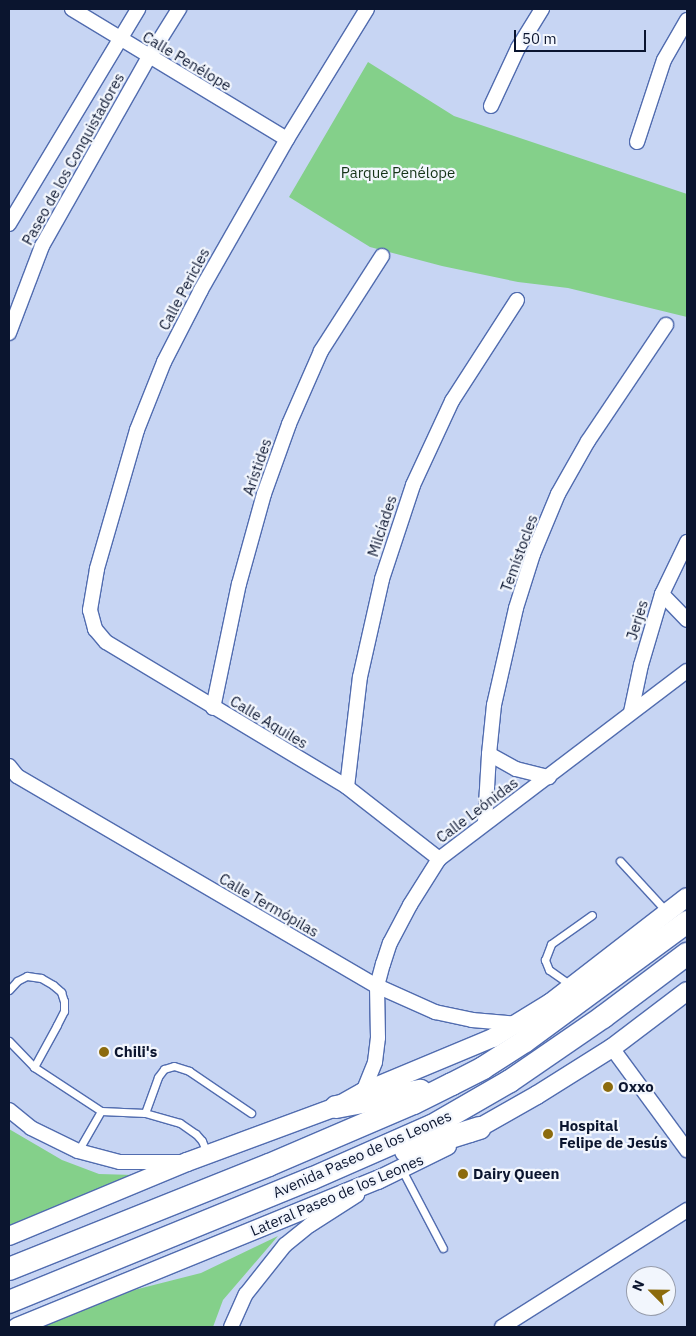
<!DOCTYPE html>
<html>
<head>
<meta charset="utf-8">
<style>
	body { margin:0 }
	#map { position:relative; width:696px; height:1336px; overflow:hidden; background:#c7d5f3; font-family:"IBM Plex Sans",sans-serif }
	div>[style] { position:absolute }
	.green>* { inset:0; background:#84d08a }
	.roads { filter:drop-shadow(1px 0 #516caf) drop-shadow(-1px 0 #516caf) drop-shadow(0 1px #516caf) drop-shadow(0 -1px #516caf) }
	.service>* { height:7px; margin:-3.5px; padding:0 3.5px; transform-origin:3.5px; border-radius:3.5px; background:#fff }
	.minor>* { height:14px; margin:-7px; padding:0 7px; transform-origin:7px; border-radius:7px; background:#fff }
	.tertiary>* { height:18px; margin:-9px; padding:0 9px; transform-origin:9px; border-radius:9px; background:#fff }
	.primary>* { height:22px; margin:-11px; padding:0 11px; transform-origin:11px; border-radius:11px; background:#fff }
	.dots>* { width:14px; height:14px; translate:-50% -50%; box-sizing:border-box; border:2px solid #f2f6fd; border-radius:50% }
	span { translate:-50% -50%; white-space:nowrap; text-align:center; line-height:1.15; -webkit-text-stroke:4.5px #f2f6fd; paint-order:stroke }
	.street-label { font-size:15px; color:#0b152f }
	.park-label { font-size:15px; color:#153418 }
	.poi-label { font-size:15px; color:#0b152f; font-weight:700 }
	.left { translate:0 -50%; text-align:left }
	.frame { position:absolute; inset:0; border:10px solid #0b152f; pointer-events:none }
	.north { position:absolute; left:626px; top:1266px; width:50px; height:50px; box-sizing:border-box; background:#f2f6fd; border:1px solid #969cab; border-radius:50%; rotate:293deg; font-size:14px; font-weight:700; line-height:20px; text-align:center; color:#0b152f }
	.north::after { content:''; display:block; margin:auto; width:18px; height:22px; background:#8c6b0d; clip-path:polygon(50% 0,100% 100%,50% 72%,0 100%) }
	.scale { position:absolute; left:514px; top:30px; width:132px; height:22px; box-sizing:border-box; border:2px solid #0b152f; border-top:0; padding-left:6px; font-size:15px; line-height:18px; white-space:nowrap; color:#0b152f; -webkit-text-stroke:4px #f2f6fd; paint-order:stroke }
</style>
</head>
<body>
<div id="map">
	<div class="green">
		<div style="clip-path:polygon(368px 62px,454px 116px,687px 194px,687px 317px,568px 288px,518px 282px,442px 266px,370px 247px,289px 197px)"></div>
		<div style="clip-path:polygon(9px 1129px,62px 1160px,99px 1174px,134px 1175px,9px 1227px)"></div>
		<div style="clip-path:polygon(278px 1236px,223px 1300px,213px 1327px,41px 1327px,134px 1290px,201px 1273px)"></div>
	</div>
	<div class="roads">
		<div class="service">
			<div style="left:620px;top:861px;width:69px;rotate:47.3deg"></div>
			<div style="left:572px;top:986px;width:28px;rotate:-145deg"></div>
			<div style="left:549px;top:970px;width:11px;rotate:-112deg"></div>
			<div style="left:545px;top:960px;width:17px;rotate:-69deg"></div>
			<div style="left:551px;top:944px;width:50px;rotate:-35.3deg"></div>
			<div style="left:9px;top:990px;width:12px;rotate:-48deg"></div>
			<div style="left:17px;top:981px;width:11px;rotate:-27deg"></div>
			<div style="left:27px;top:976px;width:14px;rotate:8deg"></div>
			<div style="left:41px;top:978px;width:14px;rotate:30deg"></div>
			<div style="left:53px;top:985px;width:11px;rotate:41deg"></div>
			<div style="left:61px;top:992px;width:9px;rotate:72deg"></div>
			<div style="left:64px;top:1001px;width:10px;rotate:90deg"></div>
			<div style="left:64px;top:1011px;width:16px;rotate:117deg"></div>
			<div style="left:57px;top:1025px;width:48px;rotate:118.7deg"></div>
			<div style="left:9px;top:1041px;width:36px;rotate:46deg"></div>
			<div style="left:34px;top:1067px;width:80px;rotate:33.3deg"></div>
			<div style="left:145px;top:1113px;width:38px;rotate:-70deg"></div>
			<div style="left:158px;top:1077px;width:10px;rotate:-53deg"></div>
			<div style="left:164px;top:1069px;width:10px;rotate:-17deg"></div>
			<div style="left:174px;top:1066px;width:16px;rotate:18deg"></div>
			<div style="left:189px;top:1071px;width:75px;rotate:34.1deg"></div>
			<div style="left:78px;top:1151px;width:46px;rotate:-60.1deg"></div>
			<div style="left:101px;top:1111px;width:44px;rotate:2.6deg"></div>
			<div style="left:145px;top:1113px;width:36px;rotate:16deg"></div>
			<div style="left:180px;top:1123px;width:19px;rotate:35deg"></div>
			<div style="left:196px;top:1134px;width:9px;rotate:49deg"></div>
			<div style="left:202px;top:1141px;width:15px;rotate:67deg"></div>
			<div style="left:402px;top:1170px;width:88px;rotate:62.3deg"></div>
		</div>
		<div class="minor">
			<div style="left:72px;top:9px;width:251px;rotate:31.2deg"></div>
			<div style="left:367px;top:9px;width:153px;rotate:121.6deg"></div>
			<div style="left:287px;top:139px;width:174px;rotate:119.7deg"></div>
			<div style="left:201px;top:290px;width:81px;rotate:117.2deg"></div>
			<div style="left:164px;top:362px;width:73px;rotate:111.7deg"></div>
			<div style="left:137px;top:430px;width:145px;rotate:106.1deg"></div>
			<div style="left:97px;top:569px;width:42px;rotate:99.7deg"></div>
			<div style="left:90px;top:610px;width:20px;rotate:75deg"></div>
			<div style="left:95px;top:629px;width:17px;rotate:50deg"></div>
			<div style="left:106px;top:642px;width:281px;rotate:31deg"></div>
			<div style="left:347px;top:787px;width:117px;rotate:38deg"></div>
			<div style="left:491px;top:106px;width:64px;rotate:-65deg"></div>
			<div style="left:518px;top:48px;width:46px;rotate:-58.4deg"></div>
			<div style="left:637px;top:142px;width:86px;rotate:-71.8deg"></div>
			<div style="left:664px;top:60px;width:46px;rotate:-60.1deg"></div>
			<div style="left:9px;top:224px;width:251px;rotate:-59deg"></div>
			<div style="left:9px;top:333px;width:93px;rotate:-69.2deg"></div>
			<div style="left:42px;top:246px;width:217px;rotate:-60.5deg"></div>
			<div style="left:149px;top:57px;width:57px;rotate:-58deg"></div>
			<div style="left:662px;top:594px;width:36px;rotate:46deg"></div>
			<div style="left:213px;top:708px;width:127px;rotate:-78.2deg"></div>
			<div style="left:239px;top:584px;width:93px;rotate:-74.5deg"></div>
			<div style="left:264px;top:494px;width:74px;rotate:-70.3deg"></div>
			<div style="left:289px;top:424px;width:80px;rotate:-66.3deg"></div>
			<div style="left:321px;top:351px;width:113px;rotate:-57.3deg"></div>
			<div style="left:631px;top:712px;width:48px;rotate:-78deg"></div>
			<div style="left:641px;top:665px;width:74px;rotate:-73.5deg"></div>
			<div style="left:662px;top:594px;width:58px;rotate:-64.3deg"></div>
			<div style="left:489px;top:754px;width:31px;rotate:29deg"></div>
			<div style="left:516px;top:769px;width:34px;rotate:14deg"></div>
			<div style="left:9px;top:766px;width:13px;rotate:51deg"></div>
			<div style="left:17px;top:776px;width:417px;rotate:30.3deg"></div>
			<div style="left:377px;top:986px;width:64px;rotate:24.1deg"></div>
			<div style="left:435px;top:1012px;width:38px;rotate:12deg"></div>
			<div style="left:472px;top:1020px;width:47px;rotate:4.9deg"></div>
			<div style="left:347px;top:787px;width:111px;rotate:-83.3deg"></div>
			<div style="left:360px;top:677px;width:100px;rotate:-77.3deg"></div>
			<div style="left:382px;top:579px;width:99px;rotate:-71.7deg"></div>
			<div style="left:413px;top:485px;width:93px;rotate:-65.1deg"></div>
			<div style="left:452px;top:401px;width:120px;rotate:-57.2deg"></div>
			<div style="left:485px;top:822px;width:68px;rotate:-86.6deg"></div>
			<div style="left:489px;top:754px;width:49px;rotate:-84.2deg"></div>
			<div style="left:494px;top:705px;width:99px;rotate:-77.2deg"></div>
			<div style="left:516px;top:608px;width:57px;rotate:-72.5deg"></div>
			<div style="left:533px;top:554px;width:65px;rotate:-67.4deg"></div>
			<div style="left:558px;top:494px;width:61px;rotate:-60.5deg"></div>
			<div style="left:588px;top:441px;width:140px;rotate:-56.1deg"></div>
			<div style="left:612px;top:1048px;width:127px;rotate:53.7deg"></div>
			<div style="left:363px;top:1092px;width:32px;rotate:-68deg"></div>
			<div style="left:375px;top:1062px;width:24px;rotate:-83deg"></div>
			<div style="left:378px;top:1038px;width:52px;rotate:-91.1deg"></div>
			<div style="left:377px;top:986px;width:23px;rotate:-75deg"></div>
			<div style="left:383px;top:964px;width:22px;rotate:-72deg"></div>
			<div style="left:390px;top:943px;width:43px;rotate:-62.2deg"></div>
			<div style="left:410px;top:905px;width:54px;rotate:-57.8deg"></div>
			<div style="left:439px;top:859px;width:311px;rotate:-37.2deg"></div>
			<div style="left:9px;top:1110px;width:28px;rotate:39deg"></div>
			<div style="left:31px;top:1128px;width:52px;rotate:26.1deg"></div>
			<div style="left:78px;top:1151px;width:43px;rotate:14.7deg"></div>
			<div style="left:120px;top:1162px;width:64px"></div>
			<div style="left:231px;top:1327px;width:36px;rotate:-66deg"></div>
			<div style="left:246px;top:1294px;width:63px;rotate:-51.5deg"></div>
			<div style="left:285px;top:1245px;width:32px;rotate:-39deg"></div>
			<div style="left:310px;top:1225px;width:56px;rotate:-32.6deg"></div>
			<div style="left:502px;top:1327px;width:219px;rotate:-32.3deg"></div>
		</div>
		<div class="tertiary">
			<div style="left:470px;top:1133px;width:77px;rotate:-29.6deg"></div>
			<div style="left:537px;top:1095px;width:89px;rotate:-32.1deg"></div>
			<div style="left:612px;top:1048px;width:94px;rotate:-37.2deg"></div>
			<div style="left:9px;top:1236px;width:193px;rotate:-22.6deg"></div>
			<div style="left:187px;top:1162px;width:159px;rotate:-20.3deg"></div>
			<div style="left:336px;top:1107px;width:31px;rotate:-29deg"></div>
			<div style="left:363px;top:1092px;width:141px;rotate:-22.6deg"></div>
			<div style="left:493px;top:1038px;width:67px;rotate:-31.6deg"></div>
			<div style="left:550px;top:1003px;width:173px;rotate:-37.7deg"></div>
			<div style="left:17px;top:1327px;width:390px;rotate:-22.2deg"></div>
			<div style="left:378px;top:1180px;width:77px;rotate:-26.2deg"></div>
		</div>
		<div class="primary">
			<div style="left:336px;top:1107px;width:86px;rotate:-10.8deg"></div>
			<div style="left:406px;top:1151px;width:77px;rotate:-17.3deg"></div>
			<div style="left:9px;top:1269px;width:280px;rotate:-21.8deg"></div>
			<div style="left:269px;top:1165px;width:158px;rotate:-23.2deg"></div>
			<div style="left:414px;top:1103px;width:42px;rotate:-26.6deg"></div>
			<div style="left:452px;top:1084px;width:35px;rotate:-27deg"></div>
			<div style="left:483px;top:1068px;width:50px;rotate:-32.7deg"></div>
			<div style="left:525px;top:1041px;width:201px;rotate:-36.3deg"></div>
			<div style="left:9px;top:1302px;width:326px;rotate:-22.2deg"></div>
			<div style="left:311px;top:1179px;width:132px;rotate:-23.7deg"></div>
			<div style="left:432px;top:1126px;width:90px;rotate:-30deg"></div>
			<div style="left:510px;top:1081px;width:113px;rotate:-34.5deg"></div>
			<div style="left:603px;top:1017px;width:105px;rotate:-36.9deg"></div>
		</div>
	</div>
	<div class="dots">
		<div style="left:104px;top:1052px;background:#8c6b0d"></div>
		<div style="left:608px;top:1087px;background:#8c6b0d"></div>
		<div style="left:548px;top:1134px;background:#8c6b0d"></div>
		<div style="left:463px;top:1174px;background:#8c6b0d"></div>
	</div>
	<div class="street-label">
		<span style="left:187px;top:61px;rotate:31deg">Calle Penélope</span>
		<span style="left:73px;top:159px;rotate:-61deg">Paseo de los Conquistadores</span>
		<span style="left:184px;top:289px;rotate:-62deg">Calle Pericles</span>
		<span style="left:257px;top:467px;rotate:-71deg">Arístides</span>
		<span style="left:382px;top:526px;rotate:-72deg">Milcíades</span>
		<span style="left:519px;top:553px;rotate:-70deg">Temístocles</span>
		<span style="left:637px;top:620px;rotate:-73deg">Jerjes</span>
		<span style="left:269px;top:722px;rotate:31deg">Calle Aquiles</span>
		<span style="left:477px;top:810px;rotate:-37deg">Calle Leónidas</span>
		<span style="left:269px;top:905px;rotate:30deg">Calle Termópilas</span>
		<span style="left:362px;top:1154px;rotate:-24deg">Avenida Paseo de los Leones</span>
		<span style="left:337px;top:1195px;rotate:-23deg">Lateral Paseo de los Leones</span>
	</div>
	<div class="park-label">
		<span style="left:398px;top:173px">Parque Penélope</span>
	</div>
	<div class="poi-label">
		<span class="left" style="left:114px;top:1052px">Chili's</span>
		<span class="left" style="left:618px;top:1087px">Oxxo</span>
		<span class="left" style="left:559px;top:1134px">Hospital<br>Felipe de Jesús</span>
		<span class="left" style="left:473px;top:1174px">Dairy Queen</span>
	</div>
	<div class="frame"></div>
	<div class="north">N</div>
	<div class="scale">50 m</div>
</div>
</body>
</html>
